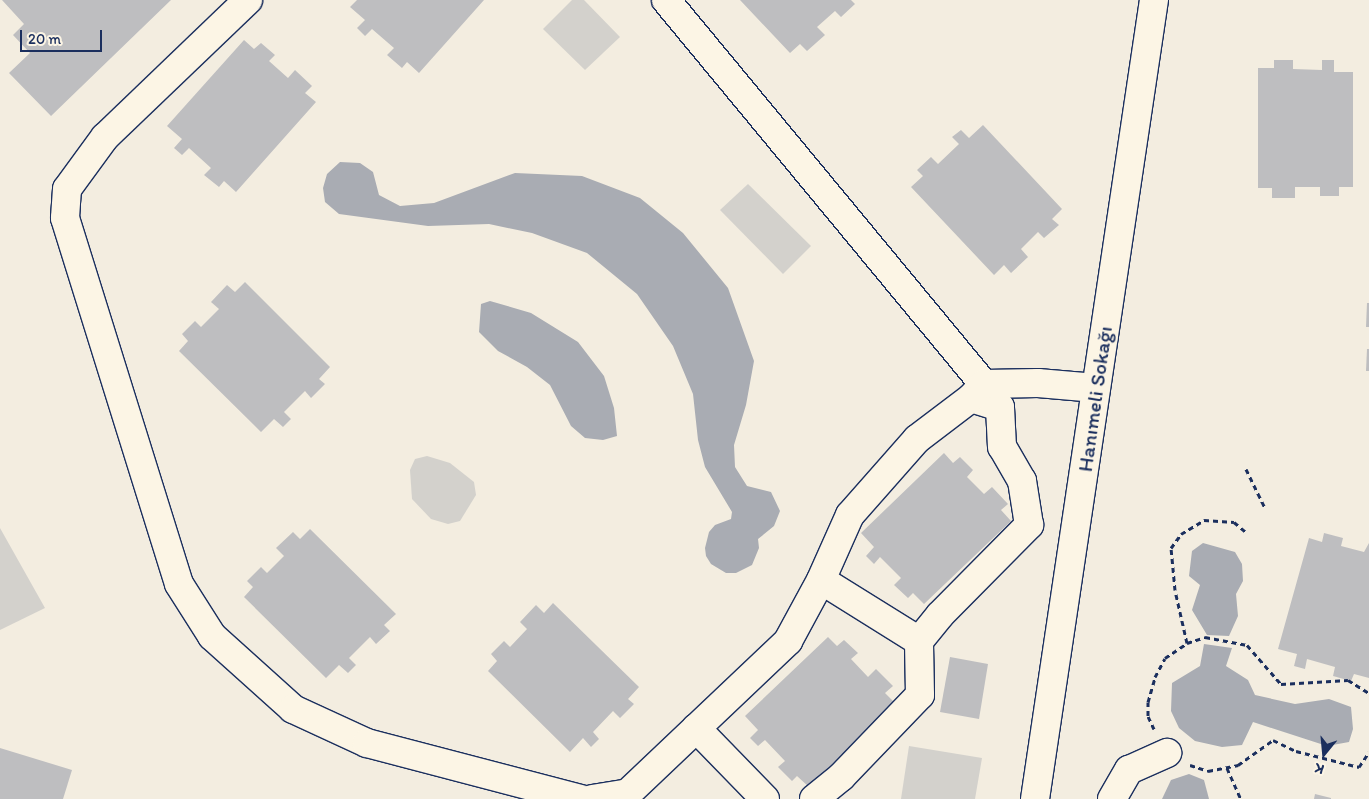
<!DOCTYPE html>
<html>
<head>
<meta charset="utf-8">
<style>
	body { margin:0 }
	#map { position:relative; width:1369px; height:799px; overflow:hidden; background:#f3ede0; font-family:Itim,sans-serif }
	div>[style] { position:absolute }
	.green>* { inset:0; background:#d3d1cc }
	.water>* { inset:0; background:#a9acb3 }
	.building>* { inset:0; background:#bebec0 }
	.path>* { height:3px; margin-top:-1.5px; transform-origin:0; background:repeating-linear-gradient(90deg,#1b2f5e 0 5px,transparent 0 9px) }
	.roads { filter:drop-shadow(1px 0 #1b2f5e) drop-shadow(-1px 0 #1b2f5e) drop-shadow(0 1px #1b2f5e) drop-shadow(0 -1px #1b2f5e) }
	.minor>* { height:28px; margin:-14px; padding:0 14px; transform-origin:14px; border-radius:14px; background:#fcf5e5 }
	span { translate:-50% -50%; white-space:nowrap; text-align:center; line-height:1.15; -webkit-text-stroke:4px #fcf5e5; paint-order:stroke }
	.street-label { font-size:21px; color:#1b2f5e }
	.north { position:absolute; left:1299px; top:729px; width:50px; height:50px; -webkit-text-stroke:4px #fcf5e5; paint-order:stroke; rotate:197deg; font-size:14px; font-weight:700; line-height:20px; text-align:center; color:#1b2f5e }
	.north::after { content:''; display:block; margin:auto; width:18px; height:22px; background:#1b2f5e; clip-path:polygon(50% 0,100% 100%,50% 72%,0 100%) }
	.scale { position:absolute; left:20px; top:30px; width:82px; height:22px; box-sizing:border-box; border:2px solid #1b2f5e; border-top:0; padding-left:6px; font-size:15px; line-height:18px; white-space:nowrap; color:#1b2f5e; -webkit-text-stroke:4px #fcf5e5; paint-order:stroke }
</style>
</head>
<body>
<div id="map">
	<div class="green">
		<div style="clip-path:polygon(572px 0,584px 0,620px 37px,585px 70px,543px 29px)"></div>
		<div style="clip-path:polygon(748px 184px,811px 246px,783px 274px,720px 210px)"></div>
		<div style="clip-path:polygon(427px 456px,450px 463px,474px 482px,476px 495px,460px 521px,448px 524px,431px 519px,412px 499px,410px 470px,415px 459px)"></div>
		<div style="clip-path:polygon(0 528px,45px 608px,0 630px)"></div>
		<div style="clip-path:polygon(909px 746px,982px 758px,975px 799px,901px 799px)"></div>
	</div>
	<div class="water">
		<div style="clip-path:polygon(340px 162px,360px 163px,373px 172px,379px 195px,400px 206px,434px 203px,515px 173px,582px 176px,640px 198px,683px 233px,728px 288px,754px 361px,746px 405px,734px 445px,735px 467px,747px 486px,771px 492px,780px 511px,774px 526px,758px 539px,759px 548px,752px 565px,736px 573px,726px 573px,711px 564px,706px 556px,705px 548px,709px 532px,715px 525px,731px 519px,732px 512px,705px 467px,698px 440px,693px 394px,673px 346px,637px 294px,587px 253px,532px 233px,489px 224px,428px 226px,339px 214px,325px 202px,323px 188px,327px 174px)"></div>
		<div style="clip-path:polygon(490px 301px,531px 313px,578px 342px,604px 376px,614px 408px,617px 436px,603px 440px,585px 438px,571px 426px,550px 385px,527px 367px,498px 351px,479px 332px,481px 304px)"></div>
		<div style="clip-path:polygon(1203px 543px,1235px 552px,1242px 564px,1243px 581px,1236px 594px,1238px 616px,1229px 636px,1207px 635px,1192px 610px,1200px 585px,1189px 576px,1192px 551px)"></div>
		<div style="clip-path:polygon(1204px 644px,1232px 648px,1226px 666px,1248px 680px,1255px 695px,1295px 704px,1329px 699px,1351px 707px,1353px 729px,1349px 742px,1327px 746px,1253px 722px,1242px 745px,1222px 747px,1195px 741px,1179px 728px,1171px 711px,1172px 683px,1200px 666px)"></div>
		<div style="clip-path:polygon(1189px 774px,1204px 780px,1209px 799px,1162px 799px,1171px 780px)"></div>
	</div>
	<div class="building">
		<div style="clip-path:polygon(2px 0,171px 0,51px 116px,9px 73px,30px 53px,13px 35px,24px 24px)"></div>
		<div style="clip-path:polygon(357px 0,484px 0,419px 73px,407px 62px,402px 68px,387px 55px,394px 48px,372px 29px,365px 36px,357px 28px,365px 20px,350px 7px)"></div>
		<div style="clip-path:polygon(740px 0,851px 0,855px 4px,841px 17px,835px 11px,817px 27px,825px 35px,807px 51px,800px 44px,790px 53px)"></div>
		<div style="clip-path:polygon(244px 40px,254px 49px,261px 43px,275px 55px,269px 61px,288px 78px,295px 70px,312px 86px,305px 93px,316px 102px,236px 192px,224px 181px,219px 187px,204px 175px,211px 168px,189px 148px,182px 155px,174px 148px,182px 139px,167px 126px)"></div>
		<div style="clip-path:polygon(1274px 60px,1293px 60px,1293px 69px,1322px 70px,1322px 60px,1334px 60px,1334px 72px,1353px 72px,1353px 187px,1339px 187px,1339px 196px,1320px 196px,1320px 187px,1295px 187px,1295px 198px,1272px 198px,1272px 188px,1258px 188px,1258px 68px,1274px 68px)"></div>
		<div style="clip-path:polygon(983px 125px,1062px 209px,1052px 219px,1059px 225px,1044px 238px,1038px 232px,1021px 249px,1028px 257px,1011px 273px,1004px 265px,994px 275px,911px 187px,923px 176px,917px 170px,931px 157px,938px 164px,959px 144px,952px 137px,961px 130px,969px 138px)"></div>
		<div style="clip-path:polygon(245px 282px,330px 367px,319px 379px,325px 384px,311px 398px,305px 391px,284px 412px,291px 419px,283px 427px,274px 419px,261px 432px,179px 351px,188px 341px,182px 334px,195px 321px,201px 327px,219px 309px,211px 302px,227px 285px,235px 292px)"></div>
		<div style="clip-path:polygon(1367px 303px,1369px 303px,1369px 327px,1366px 327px)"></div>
		<div style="clip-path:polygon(1367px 349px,1369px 349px,1369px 371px,1366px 371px)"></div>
		<div style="clip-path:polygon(944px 453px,953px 463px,960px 457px,973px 470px,967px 477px,984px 494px,992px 487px,1008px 504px,1001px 510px,1011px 521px,924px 604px,913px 593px,908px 598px,894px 585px,901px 578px,880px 557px,874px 564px,866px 556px,874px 547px,861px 533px)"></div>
		<div style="clip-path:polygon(310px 529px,396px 614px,384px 625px,390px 631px,376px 644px,370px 637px,349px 658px,356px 665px,348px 673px,339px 665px,326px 678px,244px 597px,253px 587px,247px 581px,261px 567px,267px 573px,284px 556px,276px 548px,293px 532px,300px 539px)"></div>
		<div style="clip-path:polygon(1324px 533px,1343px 538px,1341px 546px,1364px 552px,1369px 543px,1369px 678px,1354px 674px,1351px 681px,1333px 676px,1335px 667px,1307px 659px,1305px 669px,1294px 666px,1297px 654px,1278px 649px,1309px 538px,1322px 542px)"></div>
		<div style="clip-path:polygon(553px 603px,639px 687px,628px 699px,634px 704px,620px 718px,613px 711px,593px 732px,599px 739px,591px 747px,583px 738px,570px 752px,488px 671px,497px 661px,491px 654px,504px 641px,510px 647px,527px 629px,520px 622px,536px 605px,544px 613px)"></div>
		<div style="clip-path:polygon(828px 637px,837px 646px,844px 640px,858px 653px,851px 659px,868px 677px,876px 669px,893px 686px,885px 693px,895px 703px,809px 787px,797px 776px,792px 781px,778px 767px,785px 761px,765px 740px,758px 746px,750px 738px,758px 730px,745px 716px)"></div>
		<div style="clip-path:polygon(950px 657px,988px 664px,979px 719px,940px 712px)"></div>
		<div style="clip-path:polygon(0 748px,72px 770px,63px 799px,0 799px)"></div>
		<div style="clip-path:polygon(1315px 794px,1331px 798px,1331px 799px,1314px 799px)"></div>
	</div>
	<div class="path">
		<div style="left:1246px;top:469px;width:43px;rotate:64deg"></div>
		<div style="left:1187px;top:643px;width:54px;rotate:-102.8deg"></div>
		<div style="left:1175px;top:590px;width:42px;rotate:-95.4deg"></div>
		<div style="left:1171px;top:548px;width:17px;rotate:-54deg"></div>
		<div style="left:1181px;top:534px;width:27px;rotate:-31deg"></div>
		<div style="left:1204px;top:520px;width:30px;rotate:4deg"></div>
		<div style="left:1234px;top:522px;width:16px;rotate:40deg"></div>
		<div style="left:1154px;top:729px;width:14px;rotate:-115deg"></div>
		<div style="left:1148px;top:716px;width:14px;rotate:-90deg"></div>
		<div style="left:1148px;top:702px;width:26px;rotate:-74deg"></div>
		<div style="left:1155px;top:677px;width:21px;rotate:-62deg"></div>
		<div style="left:1165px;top:658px;width:27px;rotate:-34deg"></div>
		<div style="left:1187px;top:643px;width:19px;rotate:-18deg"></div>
		<div style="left:1205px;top:637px;width:43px;rotate:10.8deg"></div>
		<div style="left:1247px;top:645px;width:52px;rotate:48.9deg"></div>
		<div style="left:1281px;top:684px;width:67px;rotate:-3.4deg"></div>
		<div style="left:1348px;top:680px;width:25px;rotate:32deg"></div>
		<div style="left:1190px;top:765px;width:19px;rotate:18deg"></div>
		<div style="left:1208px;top:771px;width:31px;rotate:-11deg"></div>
		<div style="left:1238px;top:765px;width:43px;rotate:-35.5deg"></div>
		<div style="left:1273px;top:740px;width:25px;rotate:26deg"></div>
		<div style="left:1296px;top:751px;width:65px;rotate:14.3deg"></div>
		<div style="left:1359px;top:767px;width:18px;rotate:-56deg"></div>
		<div style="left:1227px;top:768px;width:34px;rotate:66deg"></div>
	</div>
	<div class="roads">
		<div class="minor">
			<div style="left:248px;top:0;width:198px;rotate:136.2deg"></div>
			<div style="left:105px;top:137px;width:64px;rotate:126.2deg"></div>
			<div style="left:67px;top:189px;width:29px;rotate:94deg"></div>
			<div style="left:65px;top:218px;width:383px;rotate:72.7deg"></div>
			<div style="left:179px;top:584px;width:62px;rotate:57.6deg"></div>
			<div style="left:212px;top:636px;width:109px;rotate:42deg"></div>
			<div style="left:293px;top:709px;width:81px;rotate:24.7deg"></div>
			<div style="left:367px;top:743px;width:221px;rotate:14.7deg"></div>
			<div style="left:666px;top:0;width:499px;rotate:50.4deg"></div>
			<div style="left:919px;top:641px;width:33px;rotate:-51deg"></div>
			<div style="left:940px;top:615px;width:127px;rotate:-45.3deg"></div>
			<div style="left:1029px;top:525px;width:45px;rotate:-99deg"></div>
			<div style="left:1022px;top:481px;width:39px;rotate:-120deg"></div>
			<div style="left:1002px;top:447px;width:40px;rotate:-92.9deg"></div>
			<div style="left:1000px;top:407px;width:30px;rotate:-163deg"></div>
			<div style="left:696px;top:728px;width:99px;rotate:45.8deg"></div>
			<div style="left:592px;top:799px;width:36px;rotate:-9deg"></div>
			<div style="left:628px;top:793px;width:221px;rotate:-43.5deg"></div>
			<div style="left:788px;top:641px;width:69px;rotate:-61.6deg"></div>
			<div style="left:821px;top:580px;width:71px;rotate:-66deg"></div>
			<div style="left:850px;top:515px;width:101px;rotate:-48.6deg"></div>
			<div style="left:917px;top:439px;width:68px;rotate:-37.2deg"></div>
			<div style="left:971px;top:398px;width:19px;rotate:-47deg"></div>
			<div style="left:984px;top:384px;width:54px;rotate:-1.1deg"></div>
			<div style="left:1038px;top:383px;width:58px;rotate:4.9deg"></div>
			<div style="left:814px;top:799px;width:35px;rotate:-39deg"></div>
			<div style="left:841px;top:777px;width:114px;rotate:-46.1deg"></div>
			<div style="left:920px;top:695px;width:54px;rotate:-91.1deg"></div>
			<div style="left:919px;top:641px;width:115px;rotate:-148.1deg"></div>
			<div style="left:1035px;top:799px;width:808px;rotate:-81.53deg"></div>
			<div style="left:1112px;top:799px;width:34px;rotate:-60deg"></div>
			<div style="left:1129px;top:770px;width:42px;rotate:-24.1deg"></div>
		</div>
	</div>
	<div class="street-label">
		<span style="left:1095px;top:399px;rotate:-82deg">Hanımeli Sokağı</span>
	</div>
	<div class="north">K</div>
	<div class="scale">20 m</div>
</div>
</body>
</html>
